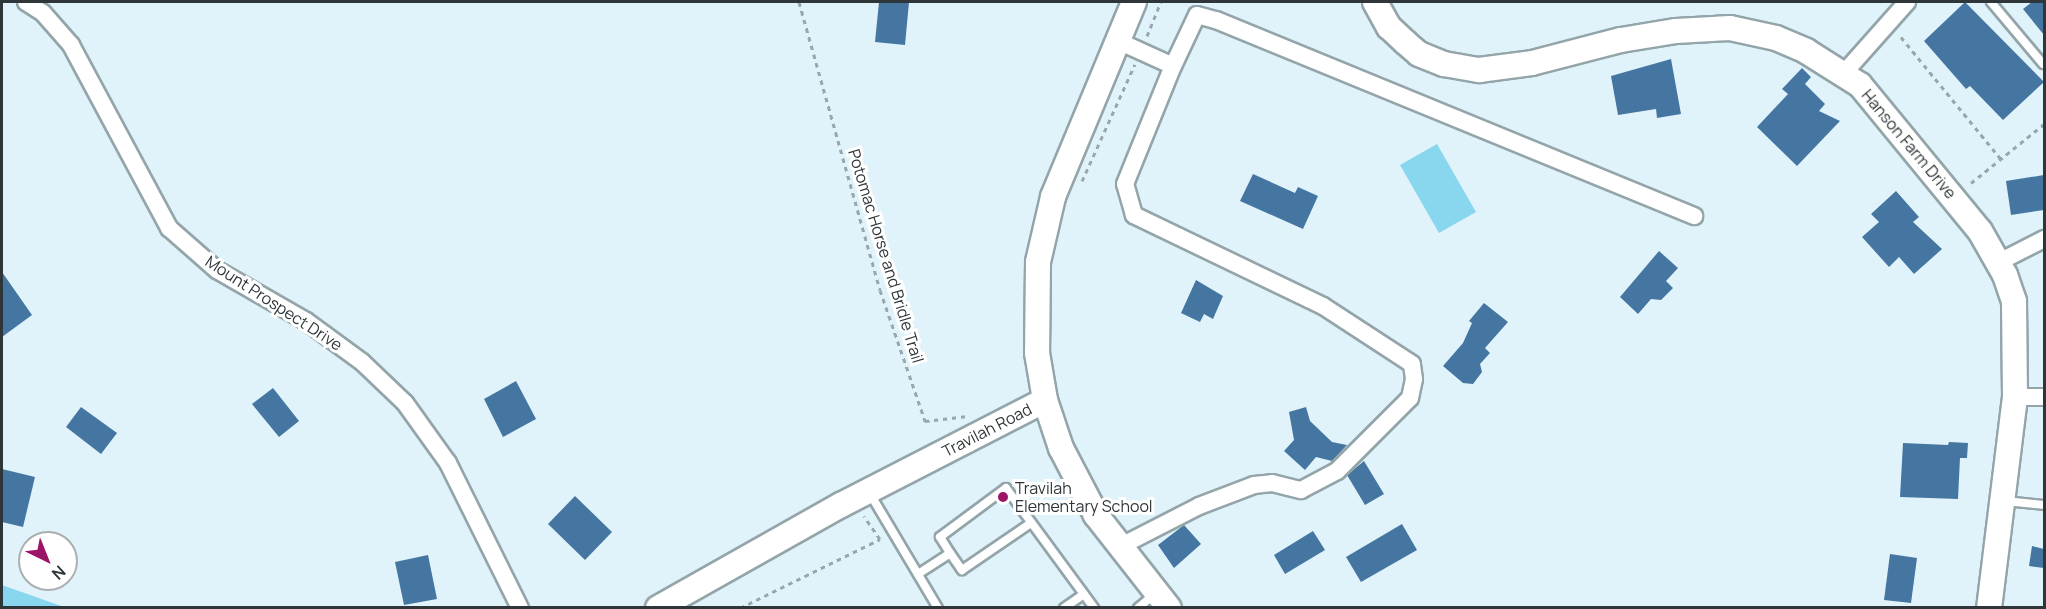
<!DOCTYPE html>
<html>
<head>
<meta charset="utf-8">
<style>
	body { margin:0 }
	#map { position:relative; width:2046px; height:609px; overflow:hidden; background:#e1f3fa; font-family:Manrope,sans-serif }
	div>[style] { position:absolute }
	.green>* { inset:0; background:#89d6ef }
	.building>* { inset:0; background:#4576a1 }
	.path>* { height:3px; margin-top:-1.5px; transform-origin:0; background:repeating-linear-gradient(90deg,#99a6ac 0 4.5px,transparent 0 9px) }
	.roads { filter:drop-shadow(2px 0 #94a5aa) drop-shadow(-2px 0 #94a5aa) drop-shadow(0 2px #94a5aa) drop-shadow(0 -2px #94a5aa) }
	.lane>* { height:8px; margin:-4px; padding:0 4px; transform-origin:4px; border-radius:4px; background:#fff }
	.street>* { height:16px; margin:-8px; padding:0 8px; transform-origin:8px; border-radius:8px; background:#fff }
	.secondary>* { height:24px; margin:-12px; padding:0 12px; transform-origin:12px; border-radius:12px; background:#fff }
	.dots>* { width:16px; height:16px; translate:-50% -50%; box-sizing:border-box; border:3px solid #fff; border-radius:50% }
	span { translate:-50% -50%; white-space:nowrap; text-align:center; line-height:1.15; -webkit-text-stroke:6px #fff; paint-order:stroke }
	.street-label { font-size:16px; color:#2f3639 }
	.poi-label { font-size:16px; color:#2f3639 }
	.left { translate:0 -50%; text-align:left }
	.frame { position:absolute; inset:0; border:3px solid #2f3639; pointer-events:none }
	.north { position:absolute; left:18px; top:531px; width:60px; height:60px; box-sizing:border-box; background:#fff; border:2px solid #acafb0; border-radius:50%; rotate:137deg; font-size:16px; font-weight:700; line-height:24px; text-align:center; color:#2f3639 }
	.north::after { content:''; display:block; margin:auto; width:21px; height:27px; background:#9c1465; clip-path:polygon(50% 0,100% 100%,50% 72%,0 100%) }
</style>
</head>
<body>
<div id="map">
	<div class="green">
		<div style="clip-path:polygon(1437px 144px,1476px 212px,1439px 233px,1400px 165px)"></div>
		<div style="clip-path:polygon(2px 585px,64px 607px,2px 607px)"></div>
	</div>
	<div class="building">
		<div style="clip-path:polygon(879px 2px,909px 2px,905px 45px,875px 42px)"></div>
		<div style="clip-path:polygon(1965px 2px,2044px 82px,2003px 120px,1970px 86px,1966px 89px,1924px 41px)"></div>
		<div style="clip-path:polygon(2032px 2px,2044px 2px,2044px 35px,2023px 9px)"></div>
		<div style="clip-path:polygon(1671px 59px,1681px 114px,1657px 118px,1656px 109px,1618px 115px,1611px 76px)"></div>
		<div style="clip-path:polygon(1802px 68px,1811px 77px,1805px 84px,1825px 104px,1819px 111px,1840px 121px,1797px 166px,1757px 127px,1788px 94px,1782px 89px)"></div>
		<div style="clip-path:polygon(1253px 174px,1295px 193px,1298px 187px,1318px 196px,1303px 229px,1240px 201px)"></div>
		<div style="clip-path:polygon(2044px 175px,2044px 210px,2011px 215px,2006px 181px)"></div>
		<div style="clip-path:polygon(1896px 191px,1919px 217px,1913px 222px,1942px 249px,1914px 274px,1899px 257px,1889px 267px,1862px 237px,1879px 222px,1871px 214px)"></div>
		<div style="clip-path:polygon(1659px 251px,1678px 268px,1666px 281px,1673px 288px,1661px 300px,1651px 299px,1638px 314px,1620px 297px)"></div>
		<div style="clip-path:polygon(2px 272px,32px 315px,2px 337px)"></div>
		<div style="clip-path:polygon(1196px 280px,1223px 296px,1213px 319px,1204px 314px,1200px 322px,1181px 313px)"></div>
		<div style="clip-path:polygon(1484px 303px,1508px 322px,1485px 348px,1490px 353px,1480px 364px,1482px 372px,1473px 384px,1463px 383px,1443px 366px,1463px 343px,1472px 323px,1469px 321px)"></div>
		<div style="clip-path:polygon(516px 381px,536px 419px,503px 437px,484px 399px)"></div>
		<div style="clip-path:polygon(273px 388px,299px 421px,279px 437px,252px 404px)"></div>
		<div style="clip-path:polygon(81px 407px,117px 433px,101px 454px,66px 427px)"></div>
		<div style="clip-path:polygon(1306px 407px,1310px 421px,1332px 442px,1347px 445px,1332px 461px,1316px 457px,1305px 470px,1284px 451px,1294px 440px,1289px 412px)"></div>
		<div style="clip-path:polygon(1949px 442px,1968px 443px,1967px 458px,1960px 458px,1958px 499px,1900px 497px,1903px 443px,1948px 445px)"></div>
		<div style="clip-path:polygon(1364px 461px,1384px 494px,1365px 505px,1347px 475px)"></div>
		<div style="clip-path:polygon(2px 469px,35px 477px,23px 527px,2px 522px)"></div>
		<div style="clip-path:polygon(575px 496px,612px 532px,585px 560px,548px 524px)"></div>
		<div style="clip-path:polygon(1402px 524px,1417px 550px,1361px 582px,1346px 557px)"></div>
		<div style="clip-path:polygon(1184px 525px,1201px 544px,1174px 568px,1158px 545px)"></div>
		<div style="clip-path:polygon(1313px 531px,1325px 550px,1285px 574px,1274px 555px)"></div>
		<div style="clip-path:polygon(2032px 546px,2044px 549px,2044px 568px,2029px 566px)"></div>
		<div style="clip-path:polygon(1890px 554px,1917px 558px,1911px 603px,1884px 600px)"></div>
		<div style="clip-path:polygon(428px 555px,437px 599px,404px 605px,395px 562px)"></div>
	</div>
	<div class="path">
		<div style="left:799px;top:2px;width:299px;rotate:74.3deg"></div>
		<div style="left:880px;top:290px;width:139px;rotate:71deg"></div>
		<div style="left:925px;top:421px;width:43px;rotate:-6.6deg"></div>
		<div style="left:1147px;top:36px;width:37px;rotate:-68deg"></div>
		<div style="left:1901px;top:37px;width:158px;rotate:50.7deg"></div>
		<div style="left:1082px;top:181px;width:128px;rotate:-65.6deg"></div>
		<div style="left:1971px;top:183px;width:94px;rotate:-38.9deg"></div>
		<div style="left:740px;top:608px;width:156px;rotate:-26.2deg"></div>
		<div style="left:880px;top:539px;width:28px;rotate:-125deg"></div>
	</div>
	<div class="roads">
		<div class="lane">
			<div style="left:1991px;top:2px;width:81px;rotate:50deg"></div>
			<div style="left:869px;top:492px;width:135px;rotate:59.3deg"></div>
			<div style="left:2004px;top:501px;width:40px;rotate:5.7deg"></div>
			<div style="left:950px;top:553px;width:21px;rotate:55deg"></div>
			<div style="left:962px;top:570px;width:83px;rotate:-34.3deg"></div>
			<div style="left:918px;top:574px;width:38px;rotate:-33deg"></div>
			<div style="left:950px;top:553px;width:19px;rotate:-122deg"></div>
			<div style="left:940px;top:537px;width:82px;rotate:-36.6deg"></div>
			<div style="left:1006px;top:488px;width:149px;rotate:53.7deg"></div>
			<div style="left:1064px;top:608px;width:24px;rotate:-35deg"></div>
			<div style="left:1138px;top:608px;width:23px;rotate:-40deg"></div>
		</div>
		<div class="street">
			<div style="left:26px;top:2px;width:20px;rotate:33deg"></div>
			<div style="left:43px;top:13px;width:43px;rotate:48.8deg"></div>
			<div style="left:71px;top:45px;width:208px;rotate:61.8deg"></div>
			<div style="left:169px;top:228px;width:64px;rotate:41.2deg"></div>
			<div style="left:217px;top:270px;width:103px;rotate:29.8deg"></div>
			<div style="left:306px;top:321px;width:69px;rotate:36.2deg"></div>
			<div style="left:362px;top:362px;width:59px;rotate:43.6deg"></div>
			<div style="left:405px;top:403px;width:74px;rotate:54.4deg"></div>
			<div style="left:448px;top:463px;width:162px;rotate:63.6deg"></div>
			<div style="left:1118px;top:41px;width:60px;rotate:24.4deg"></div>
			<div style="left:1173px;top:66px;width:56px;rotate:-64.8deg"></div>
			<div style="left:1197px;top:15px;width:20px;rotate:15deg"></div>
			<div style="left:1216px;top:20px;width:517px;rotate:22.3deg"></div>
			<div style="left:1844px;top:73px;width:95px;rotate:-48.4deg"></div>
			<div style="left:1999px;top:262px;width:51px;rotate:-27.1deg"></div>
			<div style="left:2015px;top:397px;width:29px"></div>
			<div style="left:1119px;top:547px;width:90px;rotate:-27.1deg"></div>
			<div style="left:1199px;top:506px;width:59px;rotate:-20.9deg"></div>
			<div style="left:1254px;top:485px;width:18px;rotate:-6deg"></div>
			<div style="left:1272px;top:483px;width:30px;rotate:14deg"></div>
			<div style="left:1301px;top:490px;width:41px;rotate:-27.8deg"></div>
			<div style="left:1337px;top:471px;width:103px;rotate:-45deg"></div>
			<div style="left:1410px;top:398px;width:19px;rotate:-78deg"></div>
			<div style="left:1414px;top:379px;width:15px;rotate:-98deg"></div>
			<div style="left:1412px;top:364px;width:106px;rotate:-146.9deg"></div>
			<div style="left:1323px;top:306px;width:210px;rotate:-154.3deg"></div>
			<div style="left:1134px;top:215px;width:32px;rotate:-106deg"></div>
			<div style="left:1125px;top:184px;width:127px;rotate:-67.9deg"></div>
		</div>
		<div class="secondary">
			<div style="left:1134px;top:2px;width:211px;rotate:112.6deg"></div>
			<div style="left:1053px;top:197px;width:67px;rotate:103deg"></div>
			<div style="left:1038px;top:262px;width:91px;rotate:90.6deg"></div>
			<div style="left:1037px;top:353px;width:48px;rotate:80.3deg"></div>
			<div style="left:1045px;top:400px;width:51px;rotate:71.6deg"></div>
			<div style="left:1061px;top:448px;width:76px;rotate:62.4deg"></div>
			<div style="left:1096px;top:515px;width:118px;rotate:51.9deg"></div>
			<div style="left:1375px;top:2px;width:29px;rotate:61deg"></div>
			<div style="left:1389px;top:27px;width:22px;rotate:43deg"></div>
			<div style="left:1405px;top:42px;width:18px;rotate:41deg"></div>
			<div style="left:1419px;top:54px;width:27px;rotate:22deg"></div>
			<div style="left:1444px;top:64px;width:36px;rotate:10deg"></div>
			<div style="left:1479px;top:70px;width:53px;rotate:-7.5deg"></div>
			<div style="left:1532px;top:63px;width:92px;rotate:-14.5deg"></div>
			<div style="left:1621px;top:40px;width:56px;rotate:-9.3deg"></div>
			<div style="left:1676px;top:31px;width:54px;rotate:-3.2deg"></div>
			<div style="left:1730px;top:28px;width:47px;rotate:12.3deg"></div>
			<div style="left:1776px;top:38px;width:33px;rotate:23deg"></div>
			<div style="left:1806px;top:51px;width:64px;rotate:32.2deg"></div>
			<div style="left:1860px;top:85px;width:189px;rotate:50.6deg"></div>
			<div style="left:1980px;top:231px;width:51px;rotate:60.4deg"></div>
			<div style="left:2005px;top:275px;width:28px;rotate:71deg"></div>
			<div style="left:2014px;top:301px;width:96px;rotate:89.4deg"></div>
			<div style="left:2015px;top:397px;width:213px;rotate:97deg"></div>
			<div style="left:658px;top:608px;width:210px;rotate:-29.4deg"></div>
			<div style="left:841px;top:505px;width:229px;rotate:-27.2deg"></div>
		</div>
	</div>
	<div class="dots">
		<div style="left:1003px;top:497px;background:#9c1465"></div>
	</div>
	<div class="street-label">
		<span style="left:1909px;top:144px;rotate:50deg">Hanson Farm Drive</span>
		<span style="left:886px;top:256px;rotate:73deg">Potomac Horse and Bridle Trail</span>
		<span style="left:274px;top:303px;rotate:33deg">Mount Prospect Drive</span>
		<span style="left:987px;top:430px;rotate:-27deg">Travilah Road</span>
	</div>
	<div class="poi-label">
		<span class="left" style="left:1015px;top:497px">Travilah<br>Elementary School</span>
	</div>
	<div class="frame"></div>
	<div class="north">N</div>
</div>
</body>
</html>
